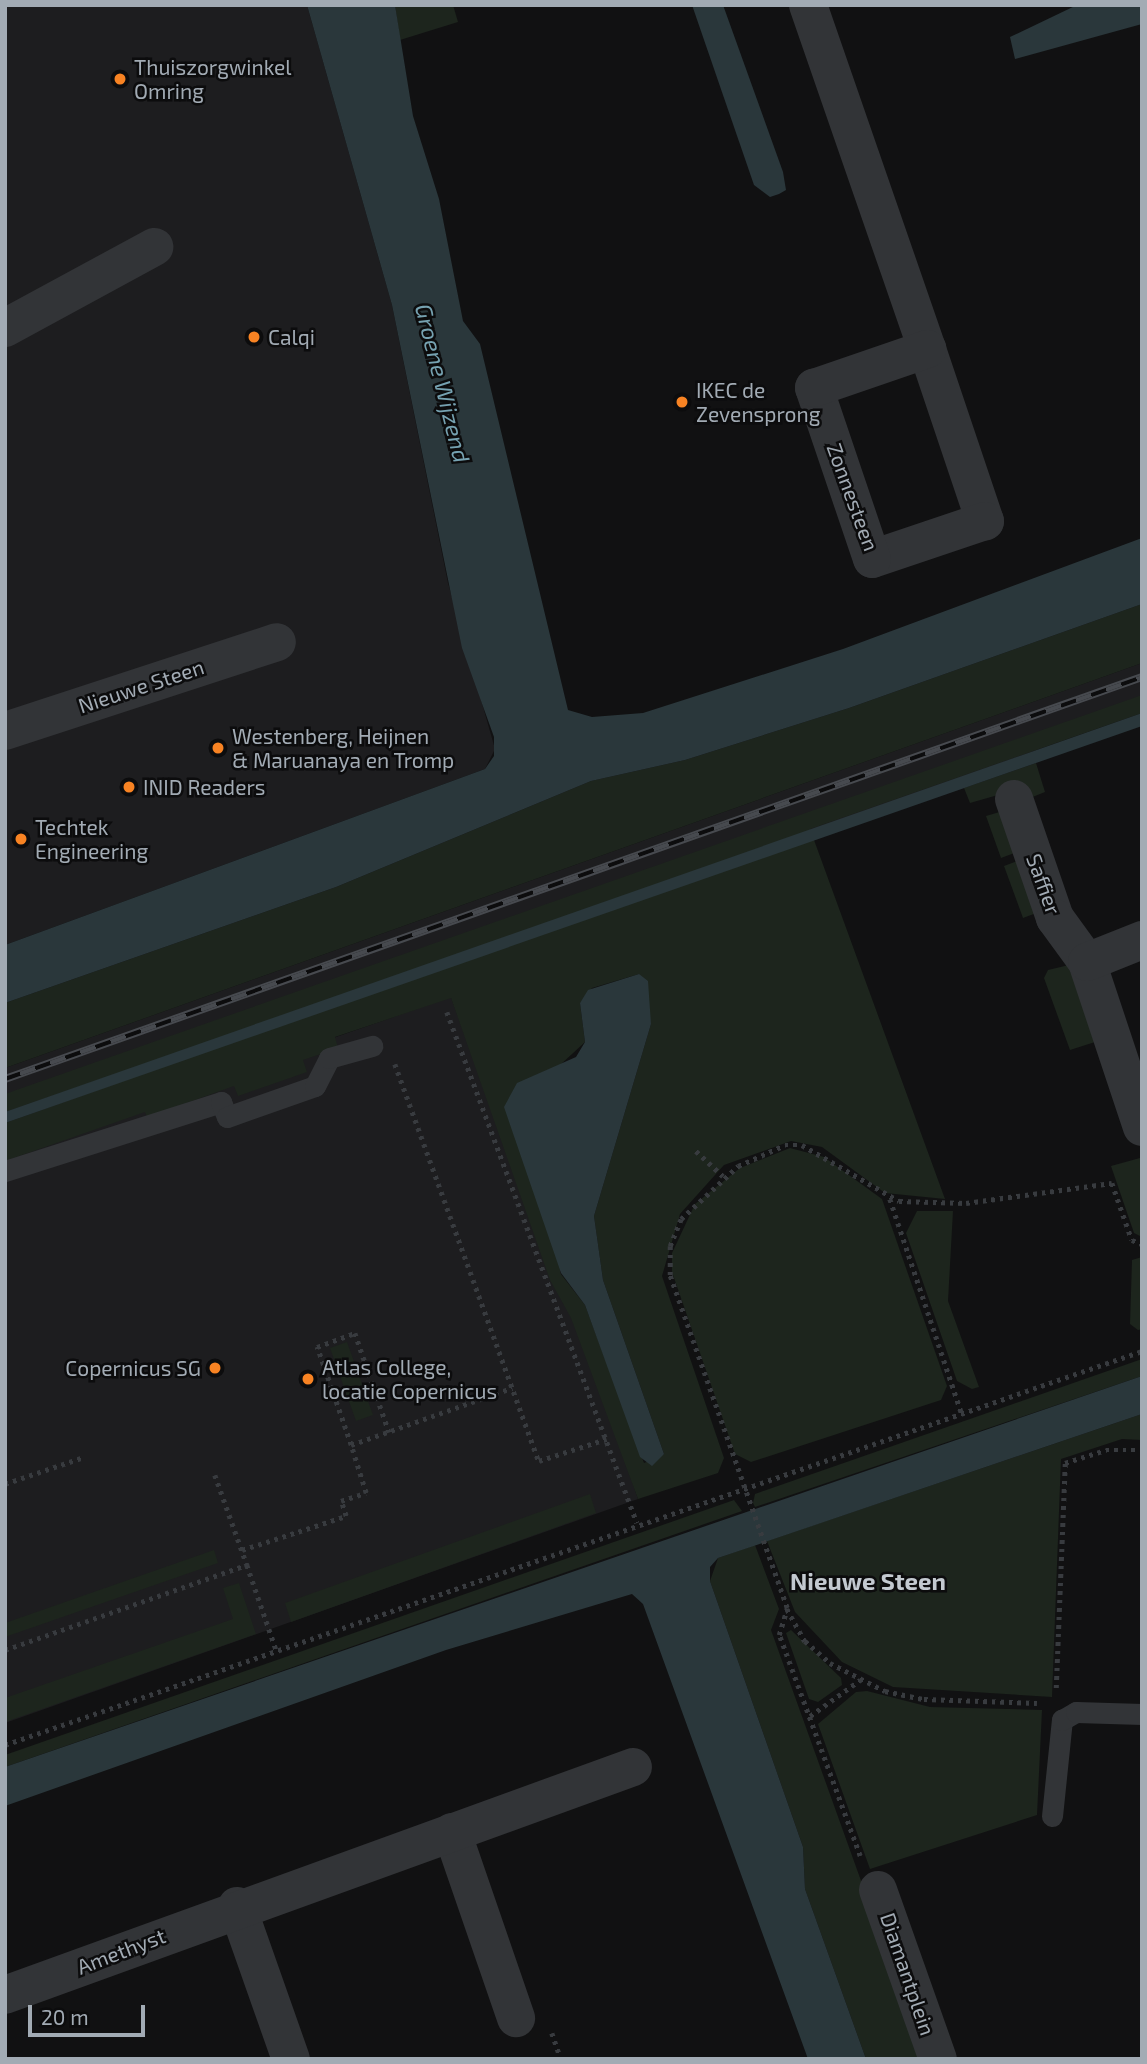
<!DOCTYPE html>
<html>
<head>
<meta charset="utf-8">
<style>
	body { margin:0 }
	#map { position:relative; width:1147px; height:2064px; overflow:hidden; background:#111112; font-family:"Exo 2",sans-serif }
	div>[style] { position:absolute }
	.built>* { inset:0; background:#1d1d1f }
	.green>* { inset:0; background:#1d251d }
	.water>* { inset:0; background:#2a373b }
	.path>* { height:4.5px; margin-top:-2.25px; transform-origin:0; background:repeating-linear-gradient(90deg,#383b3f 0 3.5px,transparent 0 8.5px) }
	.lane>* { height:21px; margin:-10.5px; padding:0 10.5px; transform-origin:10.5px; border-radius:10.5px; background:#323437 }
	.street>* { height:38px; margin:-19px; padding:0 19px; transform-origin:19px; border-radius:19px; background:#323437 }
	.rail>* { height:8px; margin-top:-4px; transform-origin:0; background:repeating-linear-gradient(90deg,#0c0c0d 0 16px,#474a4f 0 32px); box-sizing:border-box; border-block:2px solid #474a4f }
	.dots>* { width:19px; height:19px; translate:-50% -50%; box-sizing:border-box; border:4px solid #0c0c0d; border-radius:50% }
	span { translate:-50% -50%; white-space:nowrap; text-align:center; line-height:1.15; -webkit-text-stroke:5px #0c0c0d; paint-order:stroke }
	.poi-label { font-size:21px; color:#a2abb4 }
	.left { translate:0 -50%; text-align:left }
	.right { translate:-100% -50%; text-align:right }
	.street-label { font-size:21px; color:#a2abb4 }
	.water-label { font-size:23px; color:#76a2b1; font-style:italic }
	.quarter-label { font-size:24px; color:#c3c9d0; font-weight:700 }
	.frame { position:absolute; inset:0; border:7px solid #a2abb4; pointer-events:none }
	.scale { position:absolute; left:28px; top:2005px; width:117px; height:32px; box-sizing:border-box; border:4px solid #a2abb4; border-top:0; padding-left:9px; font-size:21px; line-height:24px; white-space:nowrap; color:#a2abb4; -webkit-text-stroke:5px #0c0c0d; paint-order:stroke }
</style>
</head>
<body>
<div id="map">
	<div class="built">
		<div style="clip-path:polygon(5px 5px,307px 5px,392px 305px,448px 583px,495px 749px,485px 769px,5px 945px)"></div>
		<div style="clip-path:polygon(1142px 663px,1142px 710px,573px 924px,5px 1123px,5px 1068px)"></div>
		<div style="clip-path:polygon(451px 997px,492px 1110px,504px 1107px,638px 1499px,5px 1723px,5px 1152px)"></div>
	</div>
	<div class="green">
		<div style="clip-path:polygon(395px 5px,453px 5px,458px 22px,400px 40px)"></div>
		<div style="clip-path:polygon(1142px 604px,1142px 663px,5px 1068px,5px 1003px,336px 887px,591px 781px,685px 760px,849px 708px)"></div>
		<div style="clip-path:polygon(evenodd,1142px 695px,1142px 713px,810px 829px,945px 1199px,885px 1193px,822px 1147px,791px 1141px,724px 1165px,680px 1214px,662px 1276px,724px 1458px,718px 1473px,638px 1499px,571px 1318px,550px 1280px,451px 998px,335px 1037px,338px 1048px,303px 1060px,307px 1072px,238px 1096px,234px 1086px,147px 1117px,145px 1112px,5px 1161px,5px 1123px,785px 845px,5px 1112px,5px 1094px,1142px 695px,639px 974px,651px 1024px,594px 1216px,603px 1280px,664px 1454px,644px 1463px,585px 1305px,560px 1273px,559px 1066px,585px 1042px,580px 1003px,592px 988px,639px 974px)"></div>
		<div style="clip-path:polygon(1036px 763px,1045px 792px,1030px 798px,1022px 788px,970px 803px,964px 788px)"></div>
		<div style="clip-path:polygon(1003px 811px,1017px 852px,1001px 858px,986px 816px)"></div>
		<div style="clip-path:polygon(1020px 860px,1039px 912px,1023px 918px,1004px 866px)"></div>
		<div style="clip-path:polygon(1069px 965px,1095px 1042px,1070px 1050px,1044px 978px,1048px 970px)"></div>
		<div style="clip-path:polygon(790px 1148px,824px 1157px,882px 1199px,947px 1386px,941px 1400px,751px 1462px,735px 1454px,672px 1272px,672px 1253px,695px 1204px,740px 1168px)"></div>
		<div style="clip-path:polygon(1140px 1158px,1142px 1165px,1142px 1237px,1134px 1233px,1111px 1166px)"></div>
		<div style="clip-path:polygon(917px 1211px,953px 1211px,948px 1301px,979px 1387px,972px 1389px,957px 1381px,906px 1233px)"></div>
		<div style="clip-path:polygon(1142px 1257px,1142px 1329px,1138px 1330px,1130px 1324px,1132px 1260px)"></div>
		<div style="clip-path:polygon(347px 1342px,373px 1415px,356px 1421px,330px 1348px)"></div>
		<div style="clip-path:polygon(1142px 1359px,1142px 1376px,755px 1507px,753px 1503px,755px 1494px)"></div>
		<div style="clip-path:polygon(1142px 1414px,1142px 1440px,1122px 1439px,1061px 1459px,1052px 1697px,893px 1687px,842px 1662px,795px 1612px,767px 1541px)"></div>
		<div style="clip-path:polygon(590px 1494px,596px 1513px,291px 1622px,285px 1603px)"></div>
		<div style="clip-path:polygon(734px 1500px,742px 1511px,5px 1767px,5px 1755px)"></div>
		<div style="clip-path:polygon(755px 1545px,779px 1609px,771px 1630px,925px 2059px,866px 2059px,805px 1889px,803px 1847px,710px 1581px,718px 1558px)"></div>
		<div style="clip-path:polygon(214px 1550px,218px 1563px,5px 1637px,5px 1623px)"></div>
		<div style="clip-path:polygon(239px 1583px,256px 1634px,5px 1722px,5px 1698px,233px 1619px,223px 1588px)"></div>
		<div style="clip-path:polygon(791px 1630px,841px 1678px,842px 1685px,818px 1702px,809px 1699px,786px 1633px)"></div>
		<div style="clip-path:polygon(867px 1691px,930px 1707px,1042px 1710px,1037px 1815px,870px 1869px,818px 1724px,856px 1692px)"></div>
	</div>
	<div class="water">
		<div style="clip-path:polygon(307px 5px,395px 5px,413px 116px,439px 199px,463px 321px,480px 344px,568px 710px,592px 717px,643px 713px,843px 649px,1142px 538px,1142px 604px,849px 708px,685px 760px,591px 781px,336px 887px,5px 1003px,5px 945px,485px 769px,494px 756px,494px 737px,462px 648px,392px 305px)"></div>
		<div style="clip-path:polygon(692px 5px,723px 5px,783px 172px,786px 190px,779px 194px,770px 197px,754px 185px)"></div>
		<div style="clip-path:polygon(1077px 5px,1142px 5px,1142px 24px,1015px 59px,1010px 37px)"></div>
		<div style="clip-path:polygon(1142px 713px,1142px 726px,5px 1123px,5px 1112px)"></div>
		<div style="clip-path:polygon(639px 974px,648px 981px,651px 1024px,594px 1216px,603px 1280px,664px 1454px,652px 1466px,640px 1457px,585px 1305px,561px 1273px,504px 1107px,517px 1083px,576px 1057px,585px 1042px,580px 1003px,588px 990px)"></div>
		<div style="clip-path:polygon(1142px 1376px,1142px 1414px,718px 1558px,710px 1567px,710px 1581px,803px 1847px,805px 1889px,866px 2059px,808px 2059px,643px 1604px,632px 1594px,446px 1650px,5px 1806px,5px 1767px)"></div>
	</div>
	<div class="path">
		<div style="left:447px;top:1012px;width:545px;rotate:69.6deg"></div>
		<div style="left:395px;top:1064px;width:422px;rotate:70.1deg"></div>
		<div style="left:539px;top:1461px;width:71px;rotate:-18.2deg"></div>
		<div style="left:696px;top:1151px;width:37px;rotate:43deg"></div>
		<div style="left:890px;top:1199px;width:227px;rotate:71.5deg"></div>
		<div style="left:351px;top:1445px;width:104px;rotate:-109.1deg"></div>
		<div style="left:317px;top:1347px;width:40px;rotate:-20.2deg"></div>
		<div style="left:355px;top:1333px;width:105px;rotate:71deg"></div>
		<div style="left:215px;top:1475px;width:96px;rotate:70.4deg"></div>
		<div style="left:5px;top:1484px;width:83px;rotate:-18.9deg"></div>
		<div style="left:242px;top:1550px;width:109px;rotate:-18.1deg"></div>
		<div style="left:346px;top:1516px;width:16px;rotate:-108deg"></div>
		<div style="left:341px;top:1501px;width:26px;rotate:-18deg"></div>
		<div style="left:366px;top:1493px;width:50px;rotate:-107.4deg"></div>
		<div style="left:351px;top:1445px;width:171px;rotate:-19.5deg"></div>
		<div style="left:787px;top:1609px;width:37px;rotate:61deg"></div>
		<div style="left:805px;top:1641px;width:33px;rotate:41deg"></div>
		<div style="left:830px;top:1663px;width:62px;rotate:27deg"></div>
		<div style="left:885px;top:1691px;width:40px;rotate:12deg"></div>
		<div style="left:924px;top:1699px;width:113px;rotate:2deg"></div>
		<div style="left:5px;top:1650px;width:256px;rotate:-19.4deg"></div>
		<div style="left:247px;top:1565px;width:89px;rotate:71deg"></div>
		<div style="left:1056px;top:1688px;width:225px;rotate:-87.7deg"></div>
		<div style="left:1065px;top:1463px;width:43px;rotate:-17.6deg"></div>
		<div style="left:1106px;top:1450px;width:36px"></div>
		<div style="left:810px;top:1716px;width:62px;rotate:-35.8deg"></div>
		<div style="left:5px;top:1745px;width:1203px;rotate:-19.11deg"></div>
		<div style="left:860px;top:1856px;width:235px;rotate:-110.1deg"></div>
		<div style="left:779px;top:1635px;width:28px;rotate:-73deg"></div>
		<div style="left:787px;top:1608px;width:353px;rotate:-109.4deg"></div>
		<div style="left:670px;top:1275px;width:29px;rotate:-90deg"></div>
		<div style="left:670px;top:1246px;width:29px;rotate:-68deg"></div>
		<div style="left:681px;top:1219px;width:78px;rotate:-42.9deg"></div>
		<div style="left:738px;top:1166px;width:51px;rotate:-24.1deg"></div>
		<div style="left:785px;top:1145px;width:17px"></div>
		<div style="left:802px;top:1145px;width:112px;rotate:30deg"></div>
		<div style="left:899px;top:1201px;width:67px;rotate:1.7deg"></div>
		<div style="left:966px;top:1203px;width:147px;rotate:-7.8deg"></div>
		<div style="left:1112px;top:1183px;width:60px;rotate:70.7deg"></div>
		<div style="left:1132px;top:1240px;width:11px;rotate:22deg"></div>
		<div style="left:552px;top:2033px;width:28px;rotate:71deg"></div>
	</div>
	<div class="lane">
		<div style="left:5px;top:1171px;width:227px;rotate:-17.7deg"></div>
		<div style="left:221px;top:1102px;width:16px;rotate:68deg"></div>
		<div style="left:227px;top:1117px;width:93px;rotate:-19.4deg"></div>
		<div style="left:315px;top:1086px;width:31px;rotate:-63deg"></div>
		<div style="left:329px;top:1058px;width:45px;rotate:-15.6deg"></div>
		<div style="left:1052px;top:1816px;width:97px;rotate:-84.1deg"></div>
		<div style="left:1062px;top:1720px;width:16px;rotate:-30deg"></div>
		<div style="left:1076px;top:1712px;width:66px;rotate:1.7deg"></div>
	</div>
	<div class="street">
		<div style="left:808px;top:5px;width:364px;rotate:70.9deg"></div>
		<div style="left:927px;top:349px;width:182px;rotate:71.4deg"></div>
		<div style="left:985px;top:521px;width:119px;rotate:161.4deg"></div>
		<div style="left:872px;top:559px;width:181px;rotate:-108.7deg"></div>
		<div style="left:814px;top:388px;width:120px;rotate:-19deg"></div>
		<div style="left:5px;top:328px;width:170px;rotate:-28.5deg"></div>
		<div style="left:5px;top:731px;width:286px;rotate:-18.1deg"></div>
		<div style="left:1014px;top:799px;width:126px;rotate:71deg"></div>
		<div style="left:1055px;top:918px;width:54px;rotate:54deg"></div>
		<div style="left:1087px;top:962px;width:174px;rotate:71.6deg"></div>
		<div style="left:1087px;top:962px;width:59px;rotate:-21.8deg"></div>
		<div style="left:452px;top:1832px;width:197px;rotate:71deg"></div>
		<div style="left:878px;top:1890px;width:179px;rotate:70.5deg"></div>
		<div style="left:237px;top:1906px;width:162px;rotate:70.6deg"></div>
		<div style="left:5px;top:1995px;width:668px;rotate:-19.95deg"></div>
	</div>
	<div class="rail">
		<div style="left:5px;top:1079px;width:1206px;rotate:-19.47deg"></div>
	</div>
	<div class="dots">
		<div style="left:120px;top:79px;background:#f88323"></div>
		<div style="left:254px;top:337px;background:#f88323"></div>
		<div style="left:682px;top:402px;background:#f88323"></div>
		<div style="left:218px;top:748px;background:#f88323"></div>
		<div style="left:129px;top:787px;background:#f88323"></div>
		<div style="left:21px;top:839px;background:#f88323"></div>
		<div style="left:215px;top:1368px;background:#f88323"></div>
		<div style="left:308px;top:1379px;background:#f88323"></div>
	</div>
	<div class="poi-label">
		<span class="left" style="left:134px;top:79px">Thuiszorgwinkel<br>Omring</span>
		<span class="left" style="left:268px;top:337px">Calqi</span>
		<span class="left" style="left:696px;top:402px">IKEC de<br>Zevensprong</span>
		<span class="left" style="left:232px;top:748px">Westenberg, Heijnen<br>&amp; Maruanaya en Tromp</span>
		<span class="left" style="left:143px;top:787px">INID Readers</span>
		<span class="left" style="left:35px;top:839px">Techtek<br>Engineering</span>
		<span class="left" style="left:322px;top:1379px">Atlas College,<br>locatie Copernicus</span>
		<span class="right" style="left:201px;top:1368px">Copernicus SG</span>
	</div>
	<div class="street-label">
		<span style="left:853px;top:497px;rotate:70deg">Zonnesteen</span>
		<span style="left:141px;top:686px;rotate:-18deg">Nieuwe Steen</span>
		<span style="left:1044px;top:884px;rotate:70deg">Saffier</span>
		<span style="left:121px;top:1951px;rotate:-21deg">Amethyst</span>
		<span style="left:908px;top:1974px;rotate:71deg">Diamantplein</span>
	</div>
	<div class="water-label">
		<span style="left:443px;top:383px;rotate:76deg">Groene Wijzend</span>
	</div>
	<div class="quarter-label">
		<span style="left:868px;top:1581px">Nieuwe Steen</span>
	</div>
	<div class="frame"></div>
	<div class="scale">20 m</div>
</div>
</body>
</html>
